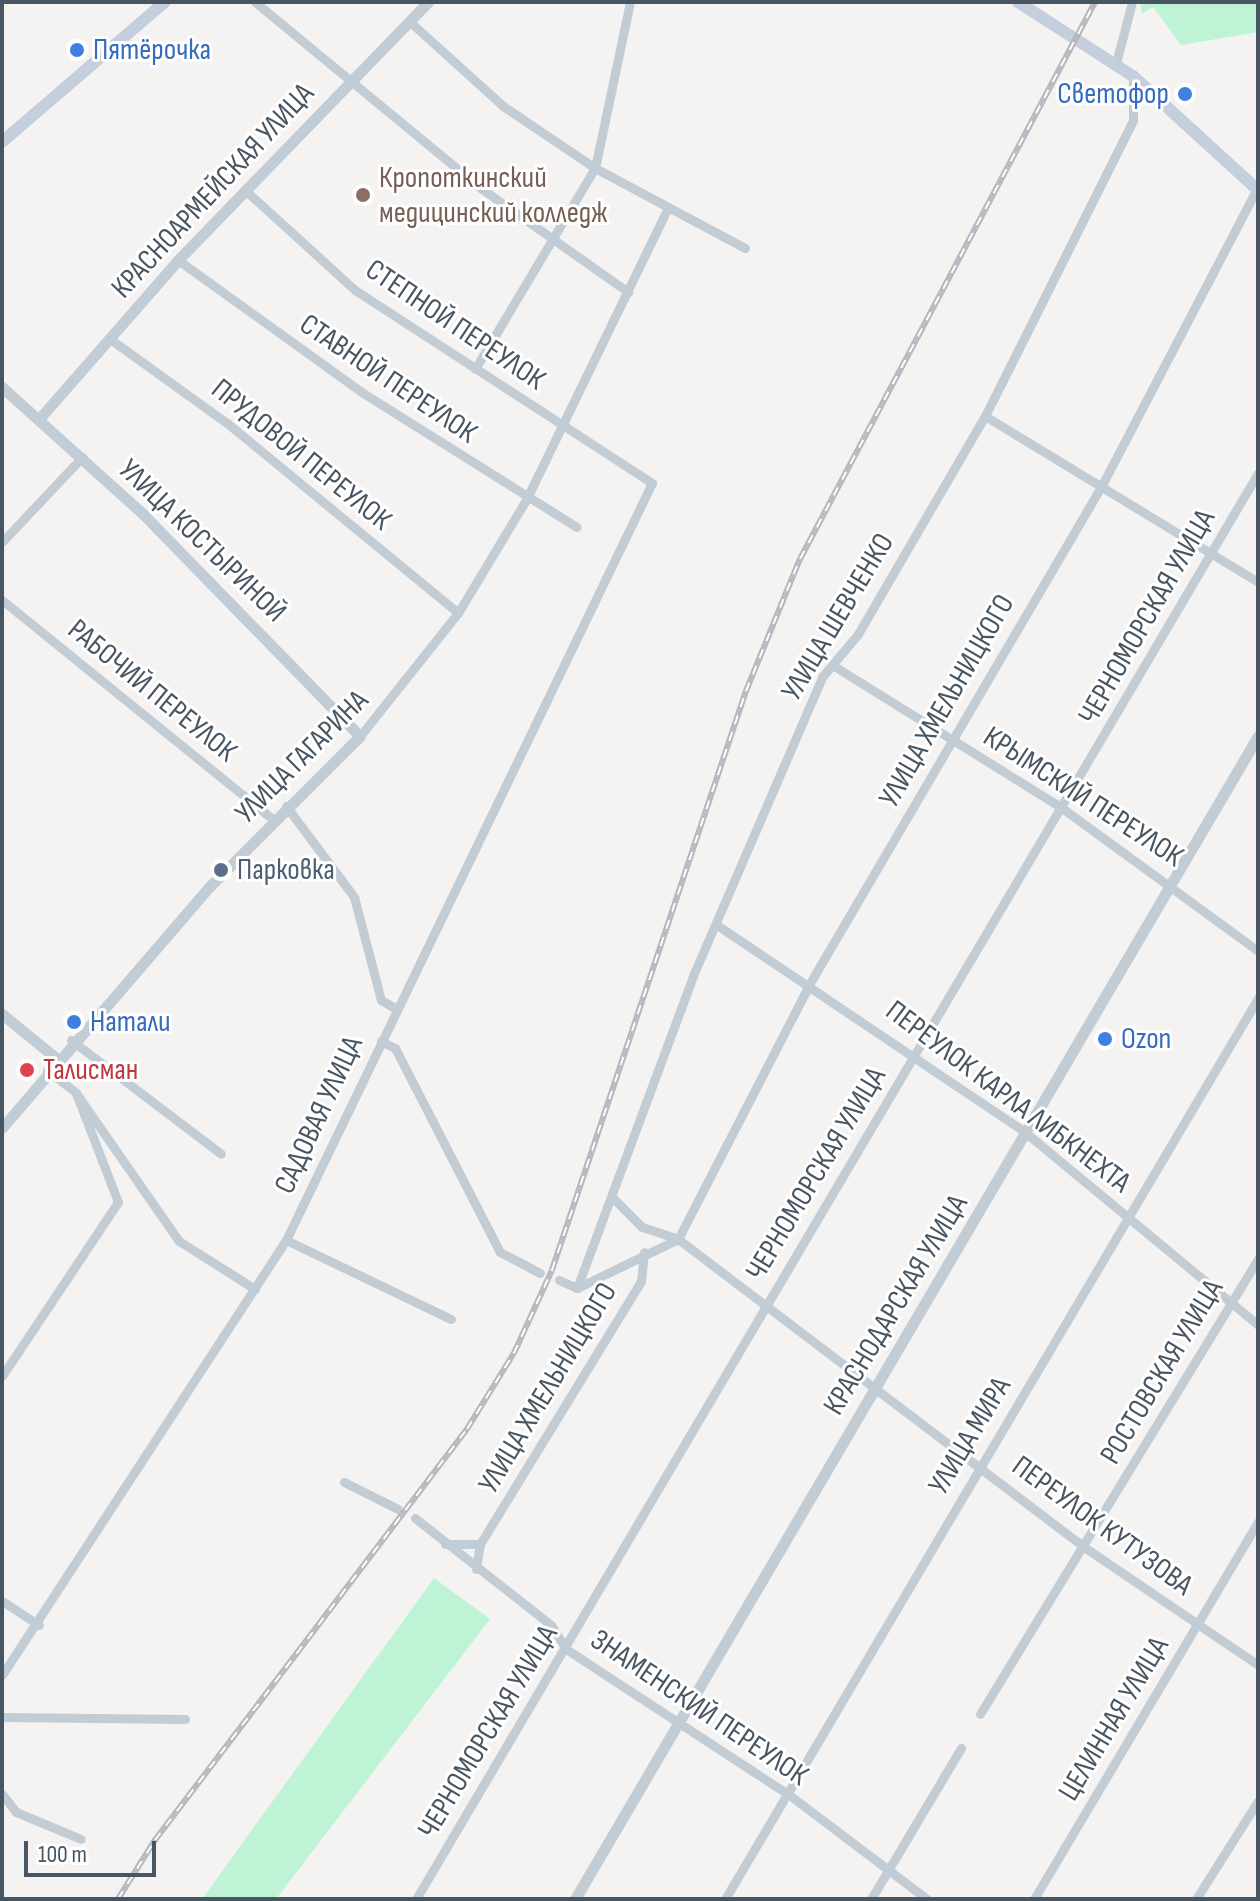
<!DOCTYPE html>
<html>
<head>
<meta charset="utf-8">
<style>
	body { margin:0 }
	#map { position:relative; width:1260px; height:1901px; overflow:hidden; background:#f5f2f2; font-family:"Sofia Sans Condensed",sans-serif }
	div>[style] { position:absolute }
	.green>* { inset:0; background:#bef4d5 }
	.minor>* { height:9px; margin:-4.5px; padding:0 4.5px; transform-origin:4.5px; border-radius:4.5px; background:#c2ccd5 }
	.tertiary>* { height:11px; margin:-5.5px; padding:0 5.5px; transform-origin:5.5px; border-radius:5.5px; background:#c2ccd5 }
	.secondary>* { height:12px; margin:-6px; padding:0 6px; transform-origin:6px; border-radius:6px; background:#c4cedc }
	.rail>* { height:6px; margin-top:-3px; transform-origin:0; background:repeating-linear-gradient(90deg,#fff 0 9px,#b4b7bd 0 18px); box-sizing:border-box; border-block:2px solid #b4b7bd }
	.dots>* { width:22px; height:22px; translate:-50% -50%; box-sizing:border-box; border:4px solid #fff; border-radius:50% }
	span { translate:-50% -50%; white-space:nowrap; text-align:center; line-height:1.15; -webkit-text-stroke:6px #fff; paint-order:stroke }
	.shop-label { font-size:30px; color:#366cbe }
	.left { translate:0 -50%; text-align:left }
	.right { translate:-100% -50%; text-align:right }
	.education-label { font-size:30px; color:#785e54 }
	.street-label { font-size:30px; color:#485562 }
	.service-label { font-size:30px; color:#4e5e75 }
	.health-label { font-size:30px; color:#be3a42 }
	.frame { position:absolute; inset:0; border:4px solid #485562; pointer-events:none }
	.scale { position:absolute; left:24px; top:1841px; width:132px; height:36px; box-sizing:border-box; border:4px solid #485562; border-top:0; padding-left:10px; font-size:24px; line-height:28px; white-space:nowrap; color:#485562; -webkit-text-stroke:6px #fff; paint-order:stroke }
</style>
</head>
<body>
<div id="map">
	<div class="green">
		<div style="clip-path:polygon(1140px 2px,1258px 2px,1258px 32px,1181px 45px,1153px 7px,1142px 14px)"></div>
		<div style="clip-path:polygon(434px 1578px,490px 1619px,276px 1899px,202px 1899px)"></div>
	</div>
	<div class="minor">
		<div style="left:255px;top:2px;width:294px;rotate:39.5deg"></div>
		<div style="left:482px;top:189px;width:179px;rotate:35.2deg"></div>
		<div style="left:409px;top:21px;width:127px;rotate:42.1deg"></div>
		<div style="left:503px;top:106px;width:111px;rotate:34deg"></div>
		<div style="left:595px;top:168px;width:170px;rotate:28.1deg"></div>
		<div style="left:1116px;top:63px;width:63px;rotate:-75.3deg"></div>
		<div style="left:178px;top:260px;width:228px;rotate:35.7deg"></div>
		<div style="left:363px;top:393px;width:252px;rotate:32.1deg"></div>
		<div style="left:110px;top:339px;width:144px;rotate:35.7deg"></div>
		<div style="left:227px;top:423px;width:299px;rotate:39.4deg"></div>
		<div style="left:475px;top:369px;width:234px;rotate:-59.2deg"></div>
		<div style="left:595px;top:168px;width:170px;rotate:-78.1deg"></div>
		<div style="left:985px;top:416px;width:320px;rotate:31.3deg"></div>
		<div style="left:2px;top:542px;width:117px;rotate:-46.7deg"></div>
		<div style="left:2px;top:600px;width:348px;rotate:39deg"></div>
		<div style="left:834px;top:666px;width:269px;rotate:31.9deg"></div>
		<div style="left:1062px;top:808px;width:243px;rotate:36.1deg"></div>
		<div style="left:360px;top:736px;width:157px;rotate:-51.5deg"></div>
		<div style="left:458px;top:613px;width:132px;rotate:-59deg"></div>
		<div style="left:526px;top:500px;width:322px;rotate:-64.1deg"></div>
		<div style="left:286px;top:806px;width:114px;rotate:53.2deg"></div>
		<div style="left:354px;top:897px;width:106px;rotate:75.3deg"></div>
		<div style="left:381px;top:1000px;width:16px;rotate:30deg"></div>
		<div style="left:717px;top:925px;width:372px;rotate:33.9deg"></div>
		<div style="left:1026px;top:1133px;width:301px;rotate:39.6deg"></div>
		<div style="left:71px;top:1040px;width:188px;rotate:37.2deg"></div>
		<div style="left:381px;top:1041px;width:16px;rotate:27deg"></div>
		<div style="left:395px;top:1048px;width:229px;rotate:62.8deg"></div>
		<div style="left:500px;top:1252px;width:45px;rotate:27.7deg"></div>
		<div style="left:47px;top:1070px;width:37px;rotate:38deg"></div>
		<div style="left:76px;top:1093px;width:180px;rotate:55.2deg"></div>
		<div style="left:179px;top:1241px;width:90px;rotate:32.3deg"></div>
		<div style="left:612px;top:1197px;width:42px;rotate:45deg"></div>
		<div style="left:642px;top:1227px;width:38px;rotate:18deg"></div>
		<div style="left:678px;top:1239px;width:510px;rotate:37.18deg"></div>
		<div style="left:1084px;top:1547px;width:210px;rotate:34.1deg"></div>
		<div style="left:286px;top:1240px;width:183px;rotate:25.6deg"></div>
		<div style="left:559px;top:1280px;width:20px;rotate:24deg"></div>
		<div style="left:577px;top:1288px;width:112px;rotate:-25.9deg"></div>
		<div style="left:678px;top:1239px;width:288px;rotate:-62.7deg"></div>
		<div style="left:810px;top:983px;width:577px;rotate:-59.61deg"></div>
		<div style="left:1102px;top:485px;width:336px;rotate:-62.4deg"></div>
		<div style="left:577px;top:1288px;width:338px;rotate:-69.6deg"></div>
		<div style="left:695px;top:971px;width:320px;rotate:-66.6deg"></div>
		<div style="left:822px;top:677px;width:56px;rotate:-50.1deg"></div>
		<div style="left:858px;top:634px;width:252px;rotate:-59.8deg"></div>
		<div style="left:985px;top:416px;width:331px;rotate:-63.4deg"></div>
		<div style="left:1133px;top:120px;width:44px;rotate:-90deg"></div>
		<div style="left:2px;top:1376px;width:209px;rotate:-56.3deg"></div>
		<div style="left:118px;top:1202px;width:117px;rotate:-111.1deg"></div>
		<div style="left:344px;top:1482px;width:60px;rotate:26.6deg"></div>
		<div style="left:415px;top:1518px;width:173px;rotate:38.2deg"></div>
		<div style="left:551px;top:1625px;width:28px;rotate:58deg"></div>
		<div style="left:566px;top:1649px;width:265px;rotate:33.2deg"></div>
		<div style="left:788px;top:1794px;width:174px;rotate:37.1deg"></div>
		<div style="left:445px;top:1544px;width:35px"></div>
		<div style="left:476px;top:1569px;width:25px;rotate:-81deg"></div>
		<div style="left:480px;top:1544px;width:308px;rotate:-58.5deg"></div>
		<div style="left:641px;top:1281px;width:29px;rotate:-84deg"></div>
		<div style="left:2px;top:1601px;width:44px;rotate:33deg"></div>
		<div style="left:2px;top:1675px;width:520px;rotate:-56.86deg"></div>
		<div style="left:286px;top:1240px;width:841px;rotate:-64.2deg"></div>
		<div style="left:652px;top:483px;width:353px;rotate:-147deg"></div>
		<div style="left:356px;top:291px;width:150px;rotate:-137.7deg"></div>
		<div style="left:980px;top:1714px;width:533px;rotate:-58.58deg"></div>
		<div style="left:2px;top:1717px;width:183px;rotate:0.6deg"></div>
		<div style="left:2px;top:1794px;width:23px;rotate:52deg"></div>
		<div style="left:16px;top:1812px;width:70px;rotate:22.6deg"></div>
		<div style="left:416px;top:1899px;width:1656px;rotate:-59.44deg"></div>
		<div style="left:725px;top:1899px;width:1047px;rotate:-59.39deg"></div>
		<div style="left:871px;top:1899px;width:176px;rotate:-59.2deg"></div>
		<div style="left:1034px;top:1899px;width:439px;rotate:-59.3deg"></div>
		<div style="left:1196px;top:1899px;width:116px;rotate:-57.7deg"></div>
	</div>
	<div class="tertiary">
		<div style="left:2px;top:387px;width:190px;rotate:42deg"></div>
		<div style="left:143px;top:514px;width:310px;rotate:45.7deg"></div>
		<div style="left:360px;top:736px;width:214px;rotate:135deg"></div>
		<div style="left:209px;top:887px;width:318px;rotate:130.7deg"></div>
		<div style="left:39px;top:419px;width:211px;rotate:-48.8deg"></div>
		<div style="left:178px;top:260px;width:359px;rotate:-45.9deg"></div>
		<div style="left:2px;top:1014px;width:70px;rotate:39.2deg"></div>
		<div style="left:575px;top:1899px;width:1349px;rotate:-59.58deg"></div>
	</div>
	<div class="secondary">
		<div style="left:1018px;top:2px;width:137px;rotate:32.8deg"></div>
		<div style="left:1133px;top:76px;width:169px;rotate:42.4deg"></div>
		<div style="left:2px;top:142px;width:215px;rotate:-40.7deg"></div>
	</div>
	<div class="rail">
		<div style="left:118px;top:1899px;width:70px;rotate:-57.9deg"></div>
		<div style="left:155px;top:1840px;width:516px;rotate:-52.8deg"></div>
		<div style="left:467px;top:1429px;width:89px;rotate:-58.3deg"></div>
		<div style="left:514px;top:1353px;width:91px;rotate:-65.4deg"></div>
		<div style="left:552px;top:1270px;width:611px;rotate:-71.48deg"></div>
		<div style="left:746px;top:691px;width:143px;rotate:-67.8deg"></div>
		<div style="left:800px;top:559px;width:630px;rotate:-62.09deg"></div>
	</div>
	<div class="dots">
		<div style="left:77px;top:50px;background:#3f7fe0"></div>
		<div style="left:1185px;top:94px;background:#3f7fe0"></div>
		<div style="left:363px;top:195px;background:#8d6e63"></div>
		<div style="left:221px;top:870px;background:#5c6f8a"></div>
		<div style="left:74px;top:1022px;background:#3f7fe0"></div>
		<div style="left:1105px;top:1039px;background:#3f7fe0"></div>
		<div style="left:27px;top:1070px;background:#e0444e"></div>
	</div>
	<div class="shop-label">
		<span class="left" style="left:93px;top:50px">Пятёрочка</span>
		<span class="right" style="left:1169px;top:94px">Светофор</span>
		<span class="left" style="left:90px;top:1022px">Натали</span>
		<span class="left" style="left:1121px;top:1039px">Ozon</span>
	</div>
	<div class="education-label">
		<span class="left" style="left:379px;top:195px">Кропоткинский<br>медицинский колледж</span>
	</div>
	<div class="street-label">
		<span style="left:213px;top:191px;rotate:-47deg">КРАСНОАРМЕЙСКАЯ УЛИЦА</span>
		<span style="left:455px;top:325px;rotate:34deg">СТЕПНОЙ ПЕРЕУЛОК</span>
		<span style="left:388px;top:379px;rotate:34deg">СТАВНОЙ ПЕРЕУЛОК</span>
		<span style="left:301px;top:455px;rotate:39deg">ПРУДОВОЙ ПЕРЕУЛОК</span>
		<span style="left:202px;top:541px;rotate:44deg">УЛИЦА КОСТЫРИНОЙ</span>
		<span style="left:838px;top:617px;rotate:-59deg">УЛИЦА ШЕВЧЕНКО</span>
		<span style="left:1147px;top:617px;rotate:-60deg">ЧЕРНОМОРСКАЯ УЛИЦА</span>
		<span style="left:152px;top:691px;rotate:39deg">РАБОЧИЙ ПЕРЕУЛОК</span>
		<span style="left:947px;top:701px;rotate:-60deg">УЛИЦА ХМЕЛЬНИЦКОГО</span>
		<span style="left:302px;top:757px;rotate:-45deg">УЛИЦА ГАГАРИНА</span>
		<span style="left:1083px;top:797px;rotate:33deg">КРЫМСКИЙ ПЕРЕУЛОК</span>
		<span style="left:1008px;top:1097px;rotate:37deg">ПЕРЕУЛОК КАРЛА ЛИБКНЕХТА</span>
		<span style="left:319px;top:1115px;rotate:-65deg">САДОВАЯ УЛИЦА</span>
		<span style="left:816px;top:1174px;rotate:-59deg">ЧЕРНОМОРСКАЯ УЛИЦА</span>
		<span style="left:896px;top:1305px;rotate:-59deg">КРАСНОДАРСКАЯ УЛИЦА</span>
		<span style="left:1162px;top:1372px;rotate:-59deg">РОСТОВСКАЯ УЛИЦА</span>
		<span style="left:548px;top:1388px;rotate:-59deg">УЛИЦА ХМЕЛЬНИЦКОГО</span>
		<span style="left:970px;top:1436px;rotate:-59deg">УЛИЦА МИРА</span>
		<span style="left:1102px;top:1526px;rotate:36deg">ПЕРЕУЛОК КУТУЗОВА</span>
		<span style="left:699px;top:1708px;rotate:34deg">ЗНАМЕНСКИЙ ПЕРЕУЛОК</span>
		<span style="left:1114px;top:1719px;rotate:-59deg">ЦЕЛИННАЯ УЛИЦА</span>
		<span style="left:488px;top:1732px;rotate:-59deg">ЧЕРНОМОРСКАЯ УЛИЦА</span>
	</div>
	<div class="service-label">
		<span class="left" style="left:237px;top:870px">Парковка</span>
	</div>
	<div class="health-label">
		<span class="left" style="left:43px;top:1070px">Талисман</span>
	</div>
	<div class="frame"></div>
	<div class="scale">100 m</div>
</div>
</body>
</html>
